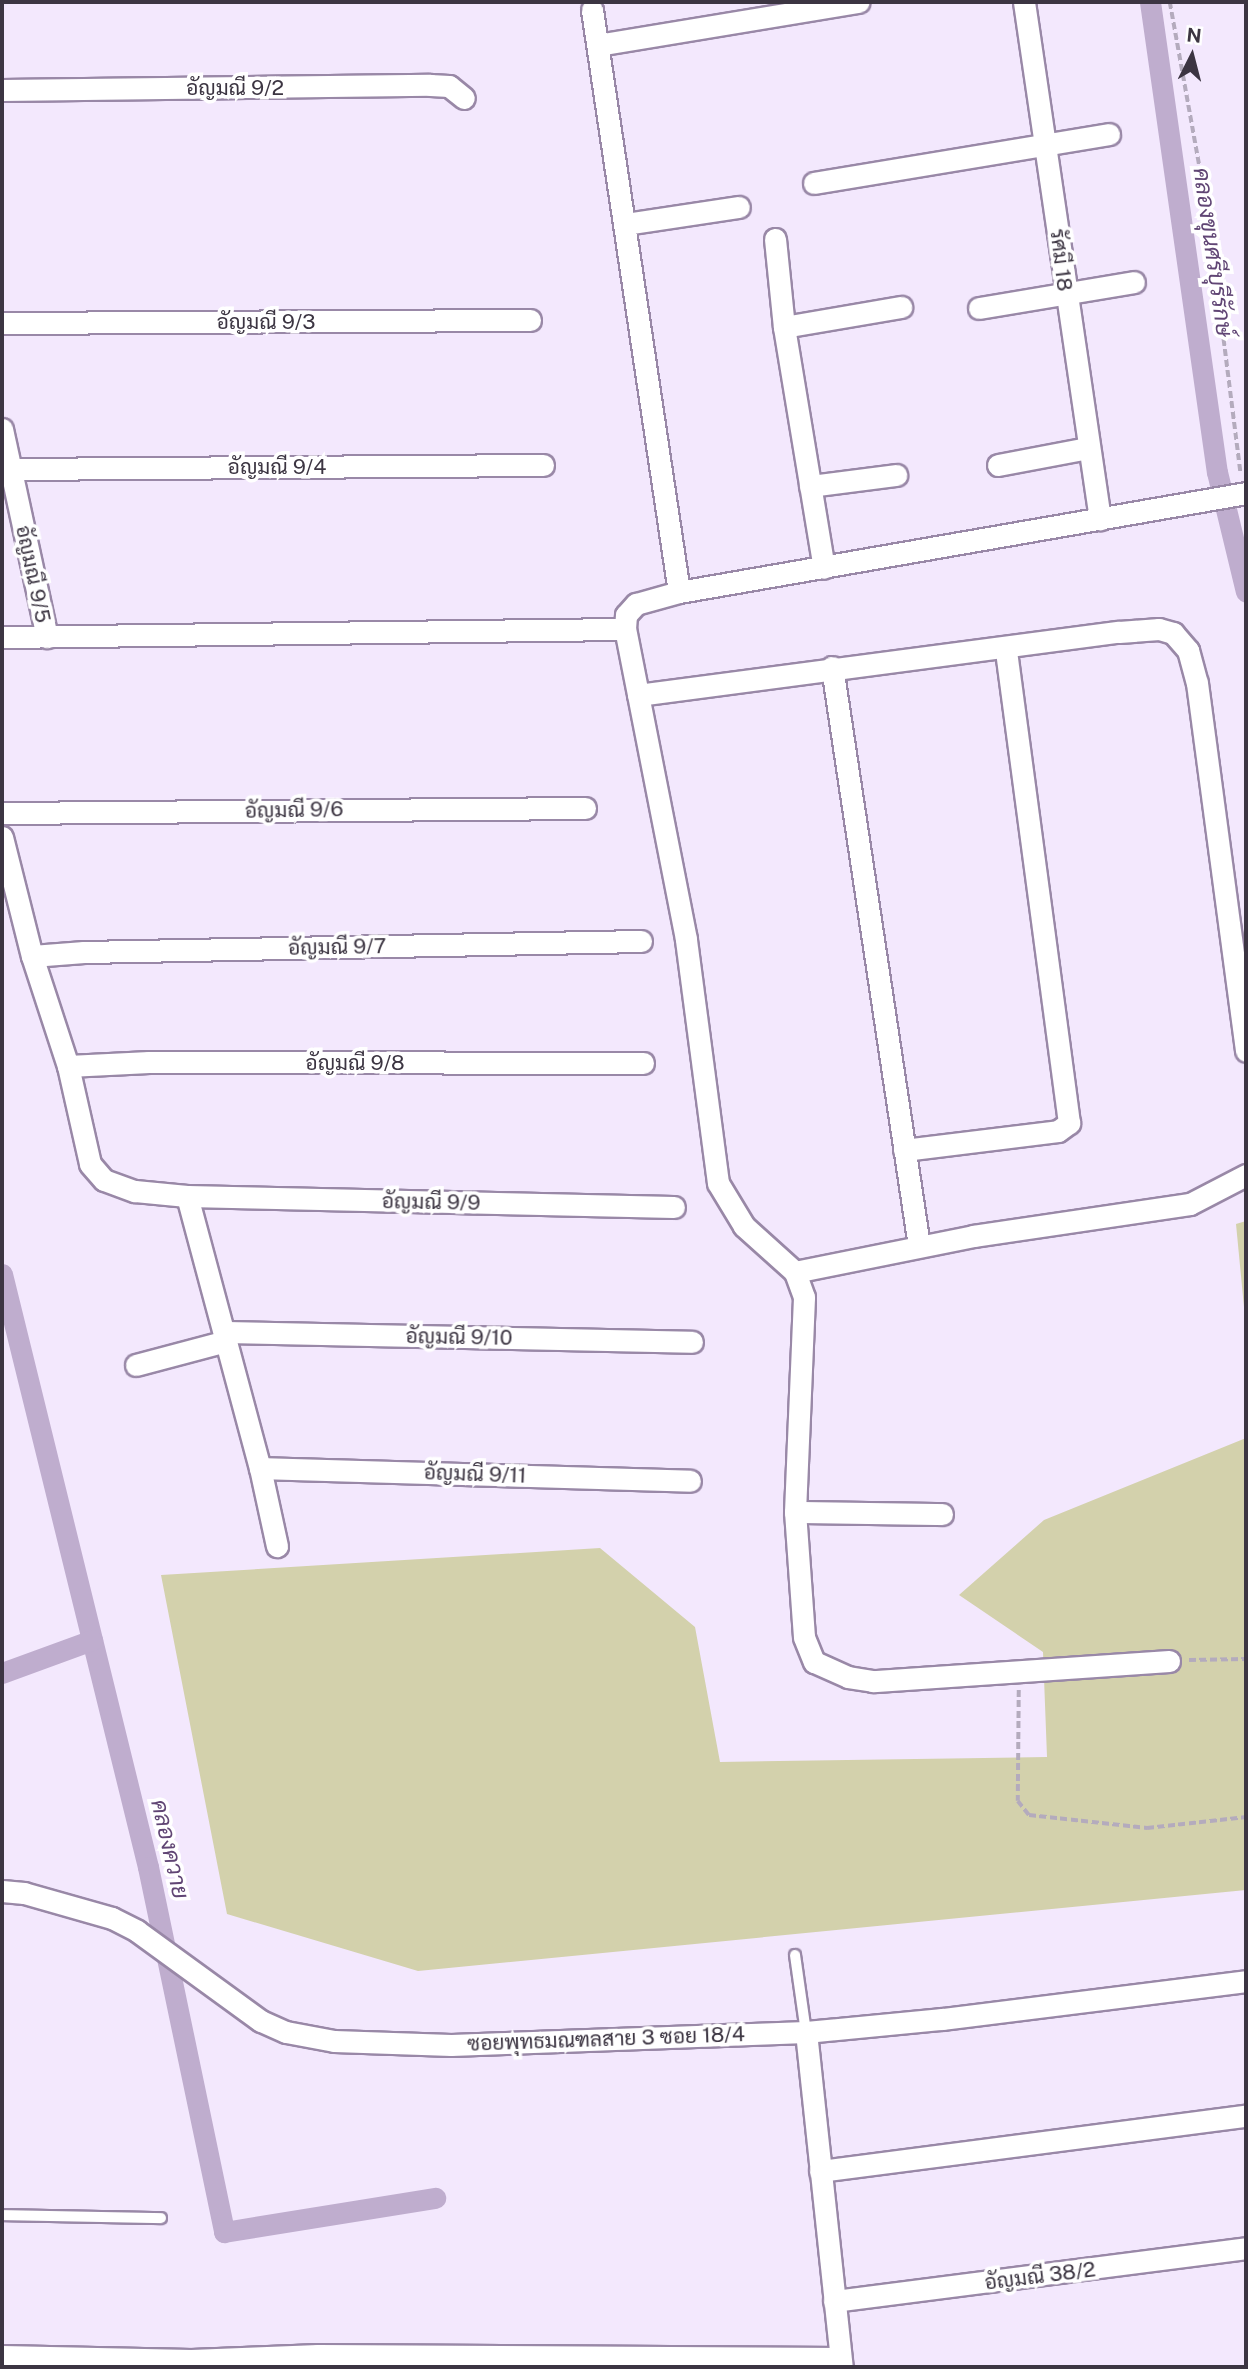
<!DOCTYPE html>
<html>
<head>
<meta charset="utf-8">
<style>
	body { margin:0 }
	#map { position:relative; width:1248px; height:2369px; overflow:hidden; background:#f3e8fd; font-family:"Public Sans",Sarabun,sans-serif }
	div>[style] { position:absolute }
	.green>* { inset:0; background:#d3d1ac }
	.canal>* { height:21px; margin:-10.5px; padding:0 10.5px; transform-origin:10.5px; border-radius:10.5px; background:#bfadce }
	.path>* { height:3.5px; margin-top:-1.75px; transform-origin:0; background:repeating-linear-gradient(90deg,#b4abbd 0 7px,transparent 0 10.5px) }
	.roads { filter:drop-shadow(2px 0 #9988a7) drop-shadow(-2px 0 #9988a7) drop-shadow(0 2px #9988a7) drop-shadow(0 -2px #9988a7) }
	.service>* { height:10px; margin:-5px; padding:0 5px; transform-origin:5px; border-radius:5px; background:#fff }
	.minor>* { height:21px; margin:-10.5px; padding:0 10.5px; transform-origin:10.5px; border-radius:10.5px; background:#fff }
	span { translate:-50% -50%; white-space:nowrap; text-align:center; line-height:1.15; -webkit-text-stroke:7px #fff; paint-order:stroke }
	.street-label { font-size:21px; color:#3c3542 }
	.water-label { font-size:23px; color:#604574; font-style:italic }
	.frame { position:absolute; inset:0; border:4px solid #3c3542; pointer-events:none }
	.north { position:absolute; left:1157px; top:21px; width:70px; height:70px; -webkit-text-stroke:5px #fff; paint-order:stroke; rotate:6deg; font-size:19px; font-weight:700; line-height:28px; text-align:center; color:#3c3542 }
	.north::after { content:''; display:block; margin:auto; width:24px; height:32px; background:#3c3542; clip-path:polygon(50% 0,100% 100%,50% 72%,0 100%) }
</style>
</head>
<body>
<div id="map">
	<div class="green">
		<div style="clip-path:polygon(1246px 1221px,1246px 1328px,1236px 1224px)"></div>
		<div style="clip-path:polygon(1246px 1438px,1246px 1890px,418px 1971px,227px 1914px,161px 1575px,600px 1548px,695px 1627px,720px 1762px,1047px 1757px,1043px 1652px,959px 1595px,1044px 1520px)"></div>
	</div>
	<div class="canal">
		<div style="left:1150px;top:2px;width:475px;rotate:81.9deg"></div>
		<div style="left:1217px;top:472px;width:123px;rotate:76.4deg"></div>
		<div style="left:2px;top:1274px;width:611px;rotate:76.17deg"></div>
		<div style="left:148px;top:1867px;width:373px;rotate:78.2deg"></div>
		<div style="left:224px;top:2232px;width:214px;rotate:-9.2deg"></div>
		<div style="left:2px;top:1673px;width:96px;rotate:-20.1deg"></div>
	</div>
	<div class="path">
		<div style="left:1170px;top:2px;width:215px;rotate:79.8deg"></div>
		<div style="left:1208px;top:214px;width:262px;rotate:82.8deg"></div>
		<div style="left:1189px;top:1660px;width:57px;rotate:-1deg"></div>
		<div style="left:1019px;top:1690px;width:111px;rotate:90.5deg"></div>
		<div style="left:1018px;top:1801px;width:18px;rotate:52deg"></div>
		<div style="left:1029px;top:1815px;width:119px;rotate:6.3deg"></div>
		<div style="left:1147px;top:1828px;width:100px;rotate:-6.3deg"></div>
	</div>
	<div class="roads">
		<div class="service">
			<div style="left:795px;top:1955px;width:78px;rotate:81.9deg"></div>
			<div style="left:2px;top:2215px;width:159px;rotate:1.1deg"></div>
		</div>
		<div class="minor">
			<div style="left:1024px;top:2px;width:523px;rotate:81.64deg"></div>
			<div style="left:592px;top:10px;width:588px;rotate:81.5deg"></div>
			<div style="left:598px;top:45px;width:264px;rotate:-9.4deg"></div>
			<div style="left:2px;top:90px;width:428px;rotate:-0.7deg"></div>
			<div style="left:430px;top:85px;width:19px;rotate:3deg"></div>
			<div style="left:449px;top:86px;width:19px;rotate:39deg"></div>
			<div style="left:814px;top:183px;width:299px;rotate:-9.4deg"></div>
			<div style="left:625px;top:224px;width:115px;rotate:-8.5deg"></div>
			<div style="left:775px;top:239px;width:88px;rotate:84.2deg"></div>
			<div style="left:784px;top:327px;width:244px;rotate:80.6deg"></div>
			<div style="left:979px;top:308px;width:157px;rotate:-9.5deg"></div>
			<div style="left:2px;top:323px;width:528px;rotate:-0.33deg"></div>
			<div style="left:784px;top:327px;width:119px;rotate:-9.7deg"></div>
			<div style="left:2px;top:429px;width:213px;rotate:77.8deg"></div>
			<div style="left:998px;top:465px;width:92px;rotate:-10.7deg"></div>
			<div style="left:11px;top:469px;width:532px;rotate:-0.43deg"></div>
			<div style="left:810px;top:486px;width:87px;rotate:-7.3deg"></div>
			<div style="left:2px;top:637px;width:623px;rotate:-0.74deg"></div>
			<div style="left:832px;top:667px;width:585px;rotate:81.45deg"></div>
			<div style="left:638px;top:695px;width:485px;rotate:-7.5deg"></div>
			<div style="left:1119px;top:632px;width:40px;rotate:-4.3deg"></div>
			<div style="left:1159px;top:629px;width:15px;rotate:16deg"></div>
			<div style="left:1173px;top:633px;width:23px;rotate:49deg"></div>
			<div style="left:1188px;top:650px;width:34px;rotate:75deg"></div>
			<div style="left:1197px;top:683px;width:371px;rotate:82.4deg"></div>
			<div style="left:2px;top:813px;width:583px;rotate:-0.49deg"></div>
			<div style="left:2px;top:837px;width:123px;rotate:75.9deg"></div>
			<div style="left:32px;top:956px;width:116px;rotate:71.9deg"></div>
			<div style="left:68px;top:1066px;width:100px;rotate:77.3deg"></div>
			<div style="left:90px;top:1164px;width:21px;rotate:49deg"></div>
			<div style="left:104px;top:1180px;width:33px;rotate:20deg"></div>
			<div style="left:135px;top:1191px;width:52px;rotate:5.5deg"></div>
			<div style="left:187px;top:1196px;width:282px;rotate:75deg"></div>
			<div style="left:260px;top:1468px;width:80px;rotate:77.7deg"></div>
			<div style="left:32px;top:956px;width:52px;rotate:-4.4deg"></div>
			<div style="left:84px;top:952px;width:557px;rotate:-1.13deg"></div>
			<div style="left:68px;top:1066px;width:81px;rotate:-2.8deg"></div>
			<div style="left:149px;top:1062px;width:494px;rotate:0.1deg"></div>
			<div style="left:904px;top:1150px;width:155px;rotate:-7deg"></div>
			<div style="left:1058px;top:1131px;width:14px;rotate:-36deg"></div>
			<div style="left:1069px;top:1123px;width:479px;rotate:-97.6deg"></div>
			<div style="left:187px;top:1196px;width:487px;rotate:1.3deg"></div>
			<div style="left:795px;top:1272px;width:182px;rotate:-11.4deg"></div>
			<div style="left:973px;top:1236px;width:219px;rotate:-8.4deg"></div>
			<div style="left:1190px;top:1204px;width:63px;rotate:-27.4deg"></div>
			<div style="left:225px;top:1332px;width:467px;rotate:1.2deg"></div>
			<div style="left:136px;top:1365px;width:93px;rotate:-14.9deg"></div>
			<div style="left:260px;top:1468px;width:430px;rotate:1.7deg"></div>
			<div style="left:795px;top:1512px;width:147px;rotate:0.8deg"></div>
			<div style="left:1169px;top:1661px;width:297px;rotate:176.1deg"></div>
			<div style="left:873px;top:1681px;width:25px;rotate:-171deg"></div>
			<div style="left:848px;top:1677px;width:37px;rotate:-156deg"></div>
			<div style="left:814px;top:1662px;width:27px;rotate:-112deg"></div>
			<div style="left:804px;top:1637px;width:125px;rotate:-94.1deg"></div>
			<div style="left:795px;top:1512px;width:215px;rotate:-87.6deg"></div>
			<div style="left:804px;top:1297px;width:27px;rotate:-110deg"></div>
			<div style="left:795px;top:1272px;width:69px;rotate:-138deg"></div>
			<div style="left:744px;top:1226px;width:50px;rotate:-121.2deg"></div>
			<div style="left:718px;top:1183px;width:246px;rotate:-97.5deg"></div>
			<div style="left:686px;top:939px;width:316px;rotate:-101.1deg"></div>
			<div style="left:625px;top:629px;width:14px;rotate:-86deg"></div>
			<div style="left:626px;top:615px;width:15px;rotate:-48deg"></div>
			<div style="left:636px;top:604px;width:45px;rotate:-15.6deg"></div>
			<div style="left:679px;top:592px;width:576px;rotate:-9.9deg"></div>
			<div style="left:2px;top:1891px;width:22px;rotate:5deg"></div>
			<div style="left:24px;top:1893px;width:91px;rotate:15.9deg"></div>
			<div style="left:112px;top:1918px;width:28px;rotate:27deg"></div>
			<div style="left:137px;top:1931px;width:153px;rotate:36deg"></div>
			<div style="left:261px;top:2021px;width:27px;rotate:24deg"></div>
			<div style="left:286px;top:2032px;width:49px;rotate:10.6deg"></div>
			<div style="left:334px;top:2041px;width:117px;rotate:2deg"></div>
			<div style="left:451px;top:2045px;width:355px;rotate:-2.1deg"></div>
			<div style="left:806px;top:2032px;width:137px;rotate:-5.5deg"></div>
			<div style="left:942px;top:2019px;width:306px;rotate:-7.1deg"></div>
			<div style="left:806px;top:2032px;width:337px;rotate:83.9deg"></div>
			<div style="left:820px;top:2171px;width:430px;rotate:-7.4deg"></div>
			<div style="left:834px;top:2301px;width:415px;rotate:-7.3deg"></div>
			<div style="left:2px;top:2356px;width:189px;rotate:1.2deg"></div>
			<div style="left:191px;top:2360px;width:127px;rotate:-2.3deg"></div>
			<div style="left:318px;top:2355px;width:522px;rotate:0.33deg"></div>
		</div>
	</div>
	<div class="street-label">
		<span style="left:235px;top:88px">อัญมณี 9/2</span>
		<span style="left:1061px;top:260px;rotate:83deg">รัศมี 18</span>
		<span style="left:266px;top:322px">อัญมณี 9/3</span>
		<span style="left:277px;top:467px">อัญมณี 9/4</span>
		<span style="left:33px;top:574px;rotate:78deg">อัญมณี 9/5</span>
		<span style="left:294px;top:810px;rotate:-1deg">อัญมณี 9/6</span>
		<span style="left:337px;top:947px;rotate:-1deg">อัญมณี 9/7</span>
		<span style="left:355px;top:1063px">อัญมณี 9/8</span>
		<span style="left:431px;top:1202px;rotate:1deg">อัญมณี 9/9</span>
		<span style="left:459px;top:1337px;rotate:1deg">อัญมณี 9/10</span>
		<span style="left:475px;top:1474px;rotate:2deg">อัญมณี 9/11</span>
		<span style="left:606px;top:2039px;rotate:-2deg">ซอยพุทธมณฑลสาย 3 ซอย 18/4</span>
		<span style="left:1040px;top:2276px;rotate:-7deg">อัญมณี 38/2</span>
	</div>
	<div class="water-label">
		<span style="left:1213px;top:252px;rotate:82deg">คลองขุนศรีบุรีรักษ์</span>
		<span style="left:170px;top:1849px;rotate:77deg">คลองควาย</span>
	</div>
	<div class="frame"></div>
	<div class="north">N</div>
</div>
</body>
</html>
